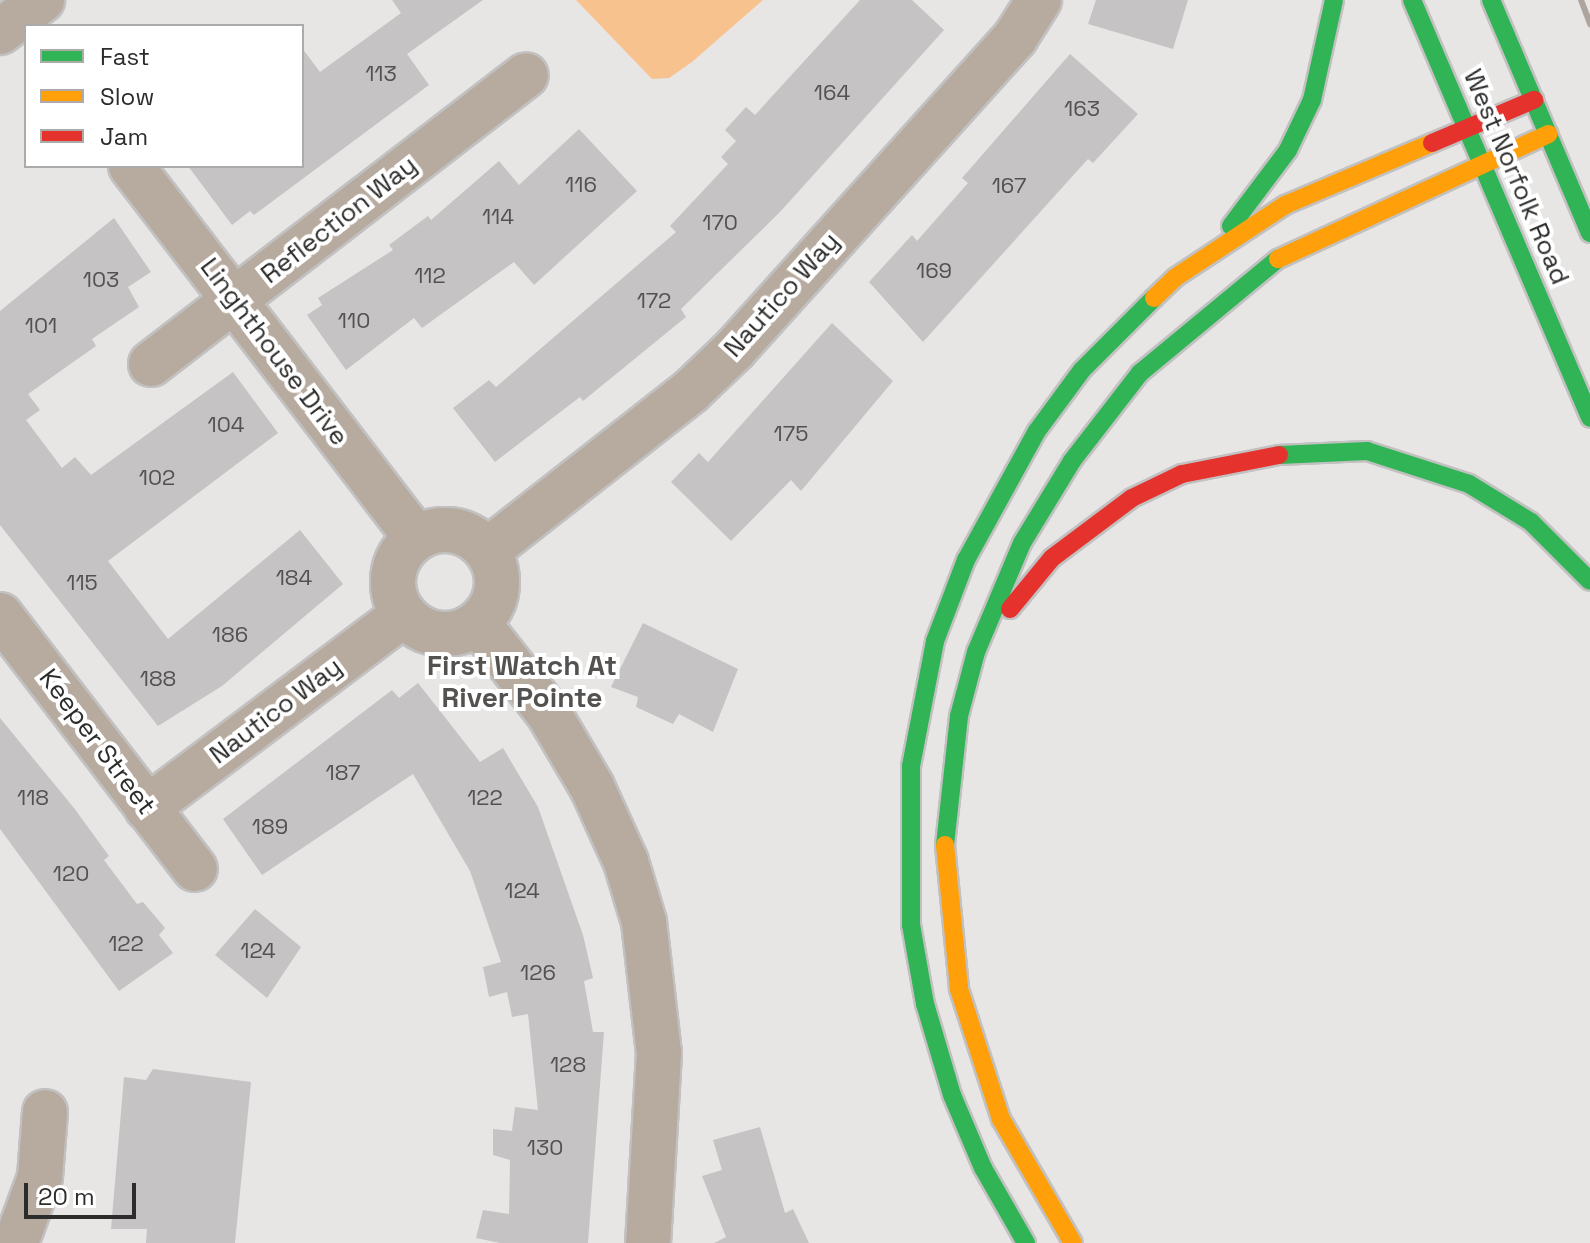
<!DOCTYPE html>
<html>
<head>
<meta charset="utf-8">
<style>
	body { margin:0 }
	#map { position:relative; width:1590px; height:1243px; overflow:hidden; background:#e8e6e5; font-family:"Space Grotesk",sans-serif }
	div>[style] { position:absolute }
	.water>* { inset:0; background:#f8c28e }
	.building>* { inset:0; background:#c5c3c3 }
	.roads { filter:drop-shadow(2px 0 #c2c1c1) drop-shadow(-2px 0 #c2c1c1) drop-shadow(0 2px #c2c1c1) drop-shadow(0 -2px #c2c1c1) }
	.street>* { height:44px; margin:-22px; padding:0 22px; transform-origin:22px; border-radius:22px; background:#b7aa9e }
	.street>.ring { margin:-22px; padding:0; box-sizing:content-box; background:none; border:44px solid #b7aa9e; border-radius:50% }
	.fast>* { height:18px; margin:-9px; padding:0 9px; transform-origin:9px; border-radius:9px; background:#30b455 }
	.slow>* { height:18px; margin:-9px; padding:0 9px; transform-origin:9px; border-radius:9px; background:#ff9f0a }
	.jam>* { height:18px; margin:-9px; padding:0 9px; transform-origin:9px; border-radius:9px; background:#e5322d }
	.rail>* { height:6px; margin:-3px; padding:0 3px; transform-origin:3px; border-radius:3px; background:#aca49d }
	span { translate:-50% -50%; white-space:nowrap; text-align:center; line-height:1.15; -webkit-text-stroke:8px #fff; paint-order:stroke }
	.number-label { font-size:22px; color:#525251 }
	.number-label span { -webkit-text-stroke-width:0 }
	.street-label { font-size:26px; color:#2c2c2b }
	.neighbourhood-label { font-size:28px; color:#545250; font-weight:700 }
	.legend { position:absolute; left:24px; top:24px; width:280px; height:144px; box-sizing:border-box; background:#fff; border:2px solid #ababaa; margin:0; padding:10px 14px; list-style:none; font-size:24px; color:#2c2c2b }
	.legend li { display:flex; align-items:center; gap:16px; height:40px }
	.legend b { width:40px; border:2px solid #ababaa }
	.scale { position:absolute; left:24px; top:1183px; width:112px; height:36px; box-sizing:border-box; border:4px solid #2c2c2b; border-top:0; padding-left:10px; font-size:24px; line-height:28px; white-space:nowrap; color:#2c2c2b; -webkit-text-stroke:6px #fff; paint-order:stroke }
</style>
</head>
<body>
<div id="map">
	<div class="water">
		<div style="clip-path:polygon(576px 0,763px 0,692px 62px,669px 78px,652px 79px)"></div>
	</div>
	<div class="building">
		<div style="clip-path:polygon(392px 0,483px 0,407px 54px,429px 85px,254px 215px,250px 211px,232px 225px,188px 166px,302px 166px,302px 48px,320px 72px,401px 13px)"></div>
		<div style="clip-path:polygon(860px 0,912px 0,944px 30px,780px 212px,681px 309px,686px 317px,583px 401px,580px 397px,495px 462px,453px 408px,489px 380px,496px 387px,676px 232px,670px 226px,728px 164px,721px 157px,736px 141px,725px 130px,746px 107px,755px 115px)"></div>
		<div style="clip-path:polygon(1096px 0,1188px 0,1173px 49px,1088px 24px)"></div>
		<div style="clip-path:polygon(1070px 54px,1138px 114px,1093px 163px,1088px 159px,923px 342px,869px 282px,912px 235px,917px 241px,968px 183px,962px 178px)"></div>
		<div style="clip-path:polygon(579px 129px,637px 191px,534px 285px,514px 262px,422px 328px,414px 318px,346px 370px,307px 315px,322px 305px,318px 298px,393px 250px,389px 245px,428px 216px,431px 220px,499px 161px,519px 185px)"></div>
		<div style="clip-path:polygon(114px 218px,151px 272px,128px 287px,139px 307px,92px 339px,96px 346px,28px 394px,40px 410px,26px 420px,62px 468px,75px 457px,91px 475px,233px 372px,278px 433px,108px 561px,168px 639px,300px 530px,343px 584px,222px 686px,158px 726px,0 525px,0 311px)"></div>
		<div style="clip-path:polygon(832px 323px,893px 381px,801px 491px,791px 480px,731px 541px,671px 482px,699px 453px,708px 462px)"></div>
		<div style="clip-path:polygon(643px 623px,738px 669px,713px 732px,679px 714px,673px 724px,636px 707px,638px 697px,611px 687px)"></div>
		<div style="clip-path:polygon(418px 683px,480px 762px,503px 748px,538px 807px,583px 935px,593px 978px,584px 981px,593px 1032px,604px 1032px,588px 1243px,500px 1243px,476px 1238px,483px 1210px,509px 1214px,510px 1160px,493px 1155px,493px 1129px,512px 1131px,515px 1107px,538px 1110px,528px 1014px,512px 1017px,507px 992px,489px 997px,483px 967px,501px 962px,470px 871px,413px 774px,262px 875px,223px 819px,392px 690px,399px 698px)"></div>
		<div style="clip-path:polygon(0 718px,74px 808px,109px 856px,104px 860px,137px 904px,143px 902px,165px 928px,159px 935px,173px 953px,119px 991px,0 829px)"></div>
		<div style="clip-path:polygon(255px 909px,301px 947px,267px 998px,215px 955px)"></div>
		<div style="clip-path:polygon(153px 1069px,251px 1082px,235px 1243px,146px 1243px,147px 1229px,111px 1229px,124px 1077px,146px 1080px)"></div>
		<div style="clip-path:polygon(760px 1127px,785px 1213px,793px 1209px,809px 1243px,714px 1243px,726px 1237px,702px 1176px,722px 1170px,713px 1140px)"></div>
	</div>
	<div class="roads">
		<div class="street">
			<div style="left:0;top:32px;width:53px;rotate:-37.3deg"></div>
			<div style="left:131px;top:166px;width:469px;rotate:52.5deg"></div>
			<div style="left:151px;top:364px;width:473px;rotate:-37.6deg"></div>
			<div class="ring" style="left:393px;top:530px;width:60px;height:60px"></div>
			<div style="left:487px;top:551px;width:259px;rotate:-38.1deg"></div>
			<div style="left:691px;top:391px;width:59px;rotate:-43.6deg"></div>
			<div style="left:734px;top:350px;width:420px;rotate:-48deg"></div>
			<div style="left:1015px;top:38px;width:45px;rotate:-57.7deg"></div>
			<div style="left:0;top:615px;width:320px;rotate:52.5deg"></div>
			<div style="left:478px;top:623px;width:115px;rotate:52deg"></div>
			<div style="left:549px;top:714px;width:85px;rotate:59.5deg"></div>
			<div style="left:592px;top:787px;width:82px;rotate:65.6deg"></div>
			<div style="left:626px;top:862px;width:63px;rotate:73.3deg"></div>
			<div style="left:644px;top:922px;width:132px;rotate:83.5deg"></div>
			<div style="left:659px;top:1053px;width:190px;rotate:93.3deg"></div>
			<div style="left:147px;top:808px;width:322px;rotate:-37deg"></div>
			<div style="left:16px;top:1243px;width:70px;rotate:-70deg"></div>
			<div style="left:40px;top:1177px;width:65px;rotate:-85.6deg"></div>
		</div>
		<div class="fast">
			<div style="left:1412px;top:0;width:454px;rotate:66.9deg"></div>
			<div style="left:1491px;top:0;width:253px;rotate:67deg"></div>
			<div style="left:1231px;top:226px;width:95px;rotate:-53.1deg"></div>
			<div style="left:1288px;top:150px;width:55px;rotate:-64.4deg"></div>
			<div style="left:1312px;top:100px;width:102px;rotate:-77.6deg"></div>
			<div style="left:1279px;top:455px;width:88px;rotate:-2.6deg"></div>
			<div style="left:1367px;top:451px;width:107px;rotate:17.9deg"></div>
			<div style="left:1469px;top:484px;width:73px;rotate:31.5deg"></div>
			<div style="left:1531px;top:522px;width:83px;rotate:45deg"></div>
			<div style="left:945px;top:845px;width:130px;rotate:-83.8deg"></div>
			<div style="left:959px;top:716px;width:66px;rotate:-75.1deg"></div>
			<div style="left:976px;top:652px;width:118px;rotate:-67.1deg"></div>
			<div style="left:1022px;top:543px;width:96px;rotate:-58.6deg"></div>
			<div style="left:1072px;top:461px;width:111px;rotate:-52.3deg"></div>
			<div style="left:1140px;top:373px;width:179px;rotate:-39.6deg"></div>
			<div style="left:1026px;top:1243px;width:86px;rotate:-119.8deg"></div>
			<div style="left:983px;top:1168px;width:79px;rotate:-113deg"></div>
			<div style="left:952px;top:1095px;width:95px;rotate:-106.5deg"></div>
			<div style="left:925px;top:1004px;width:80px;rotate:-100deg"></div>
			<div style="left:911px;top:925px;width:159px;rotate:-90deg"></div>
			<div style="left:911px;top:766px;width:127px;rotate:-79.1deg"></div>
			<div style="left:935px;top:641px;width:87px;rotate:-69.1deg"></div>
			<div style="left:966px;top:560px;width:147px;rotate:-61.2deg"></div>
			<div style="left:1037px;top:431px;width:76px;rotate:-53.6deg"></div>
			<div style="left:1082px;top:370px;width:102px;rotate:-45deg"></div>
		</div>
		<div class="slow">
			<div style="left:1278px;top:259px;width:298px;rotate:-24.8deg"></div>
			<div style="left:1154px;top:298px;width:30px;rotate:-44deg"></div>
			<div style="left:1176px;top:277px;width:131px;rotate:-33.4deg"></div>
			<div style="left:1285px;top:205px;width:160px;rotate:-22.9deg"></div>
			<div style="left:945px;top:845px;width:145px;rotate:84.4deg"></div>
			<div style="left:959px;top:989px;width:137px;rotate:72.1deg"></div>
			<div style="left:1001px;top:1119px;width:143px;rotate:59.9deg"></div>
		</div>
		<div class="jam">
			<div style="left:1432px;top:143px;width:111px;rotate:-22.9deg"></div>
			<div style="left:1010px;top:609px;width:66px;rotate:-50.5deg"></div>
			<div style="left:1052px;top:558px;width:100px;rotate:-36.9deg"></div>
			<div style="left:1132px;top:498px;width:55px;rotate:-25.6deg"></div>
			<div style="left:1182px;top:474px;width:99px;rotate:-11.1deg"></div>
		</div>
	</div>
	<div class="rail">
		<div style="left:1581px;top:0;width:26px;rotate:69deg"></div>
	</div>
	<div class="number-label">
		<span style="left:381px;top:74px">113</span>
		<span style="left:832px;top:93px">164</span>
		<span style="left:1082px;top:109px">163</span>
		<span style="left:581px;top:185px">116</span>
		<span style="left:1009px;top:186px">167</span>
		<span style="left:498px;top:217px">114</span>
		<span style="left:720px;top:223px">170</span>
		<span style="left:934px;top:271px">169</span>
		<span style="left:430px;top:276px">112</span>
		<span style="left:101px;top:280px">103</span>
		<span style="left:654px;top:301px">172</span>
		<span style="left:354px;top:321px">110</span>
		<span style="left:41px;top:326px">101</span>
		<span style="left:226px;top:425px">104</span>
		<span style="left:791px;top:434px">175</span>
		<span style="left:157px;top:478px">102</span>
		<span style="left:294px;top:578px">184</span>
		<span style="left:82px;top:583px">115</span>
		<span style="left:230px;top:635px">186</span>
		<span style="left:158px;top:679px">188</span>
		<span style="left:343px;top:773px">187</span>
		<span style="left:33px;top:798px">118</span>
		<span style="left:485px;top:798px">122</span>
		<span style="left:270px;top:827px">189</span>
		<span style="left:71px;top:874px">120</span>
		<span style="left:522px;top:891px">124</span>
		<span style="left:126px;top:944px">122</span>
		<span style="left:258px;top:951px">124</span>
		<span style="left:538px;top:973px">126</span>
		<span style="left:568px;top:1065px">128</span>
		<span style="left:545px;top:1148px">130</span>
	</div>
	<div class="street-label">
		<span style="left:1516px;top:177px;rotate:67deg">West Norfolk Road</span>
		<span style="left:339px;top:220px;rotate:-38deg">Reflection Way</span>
		<span style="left:782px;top:295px;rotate:-48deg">Nautico Way</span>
		<span style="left:274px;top:352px;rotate:53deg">Linghthouse Drive</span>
		<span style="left:276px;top:711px;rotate:-37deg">Nautico Way</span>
		<span style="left:97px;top:742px;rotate:53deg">Keeper Street</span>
	</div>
	<div class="neighbourhood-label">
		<span style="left:522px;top:681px">First Watch At<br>River Pointe</span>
	</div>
	<ul class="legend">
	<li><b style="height:10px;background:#30b455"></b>Fast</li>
	<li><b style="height:10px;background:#ff9f0a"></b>Slow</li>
	<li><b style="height:10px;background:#e5322d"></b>Jam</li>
	</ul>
	<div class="scale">20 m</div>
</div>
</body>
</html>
